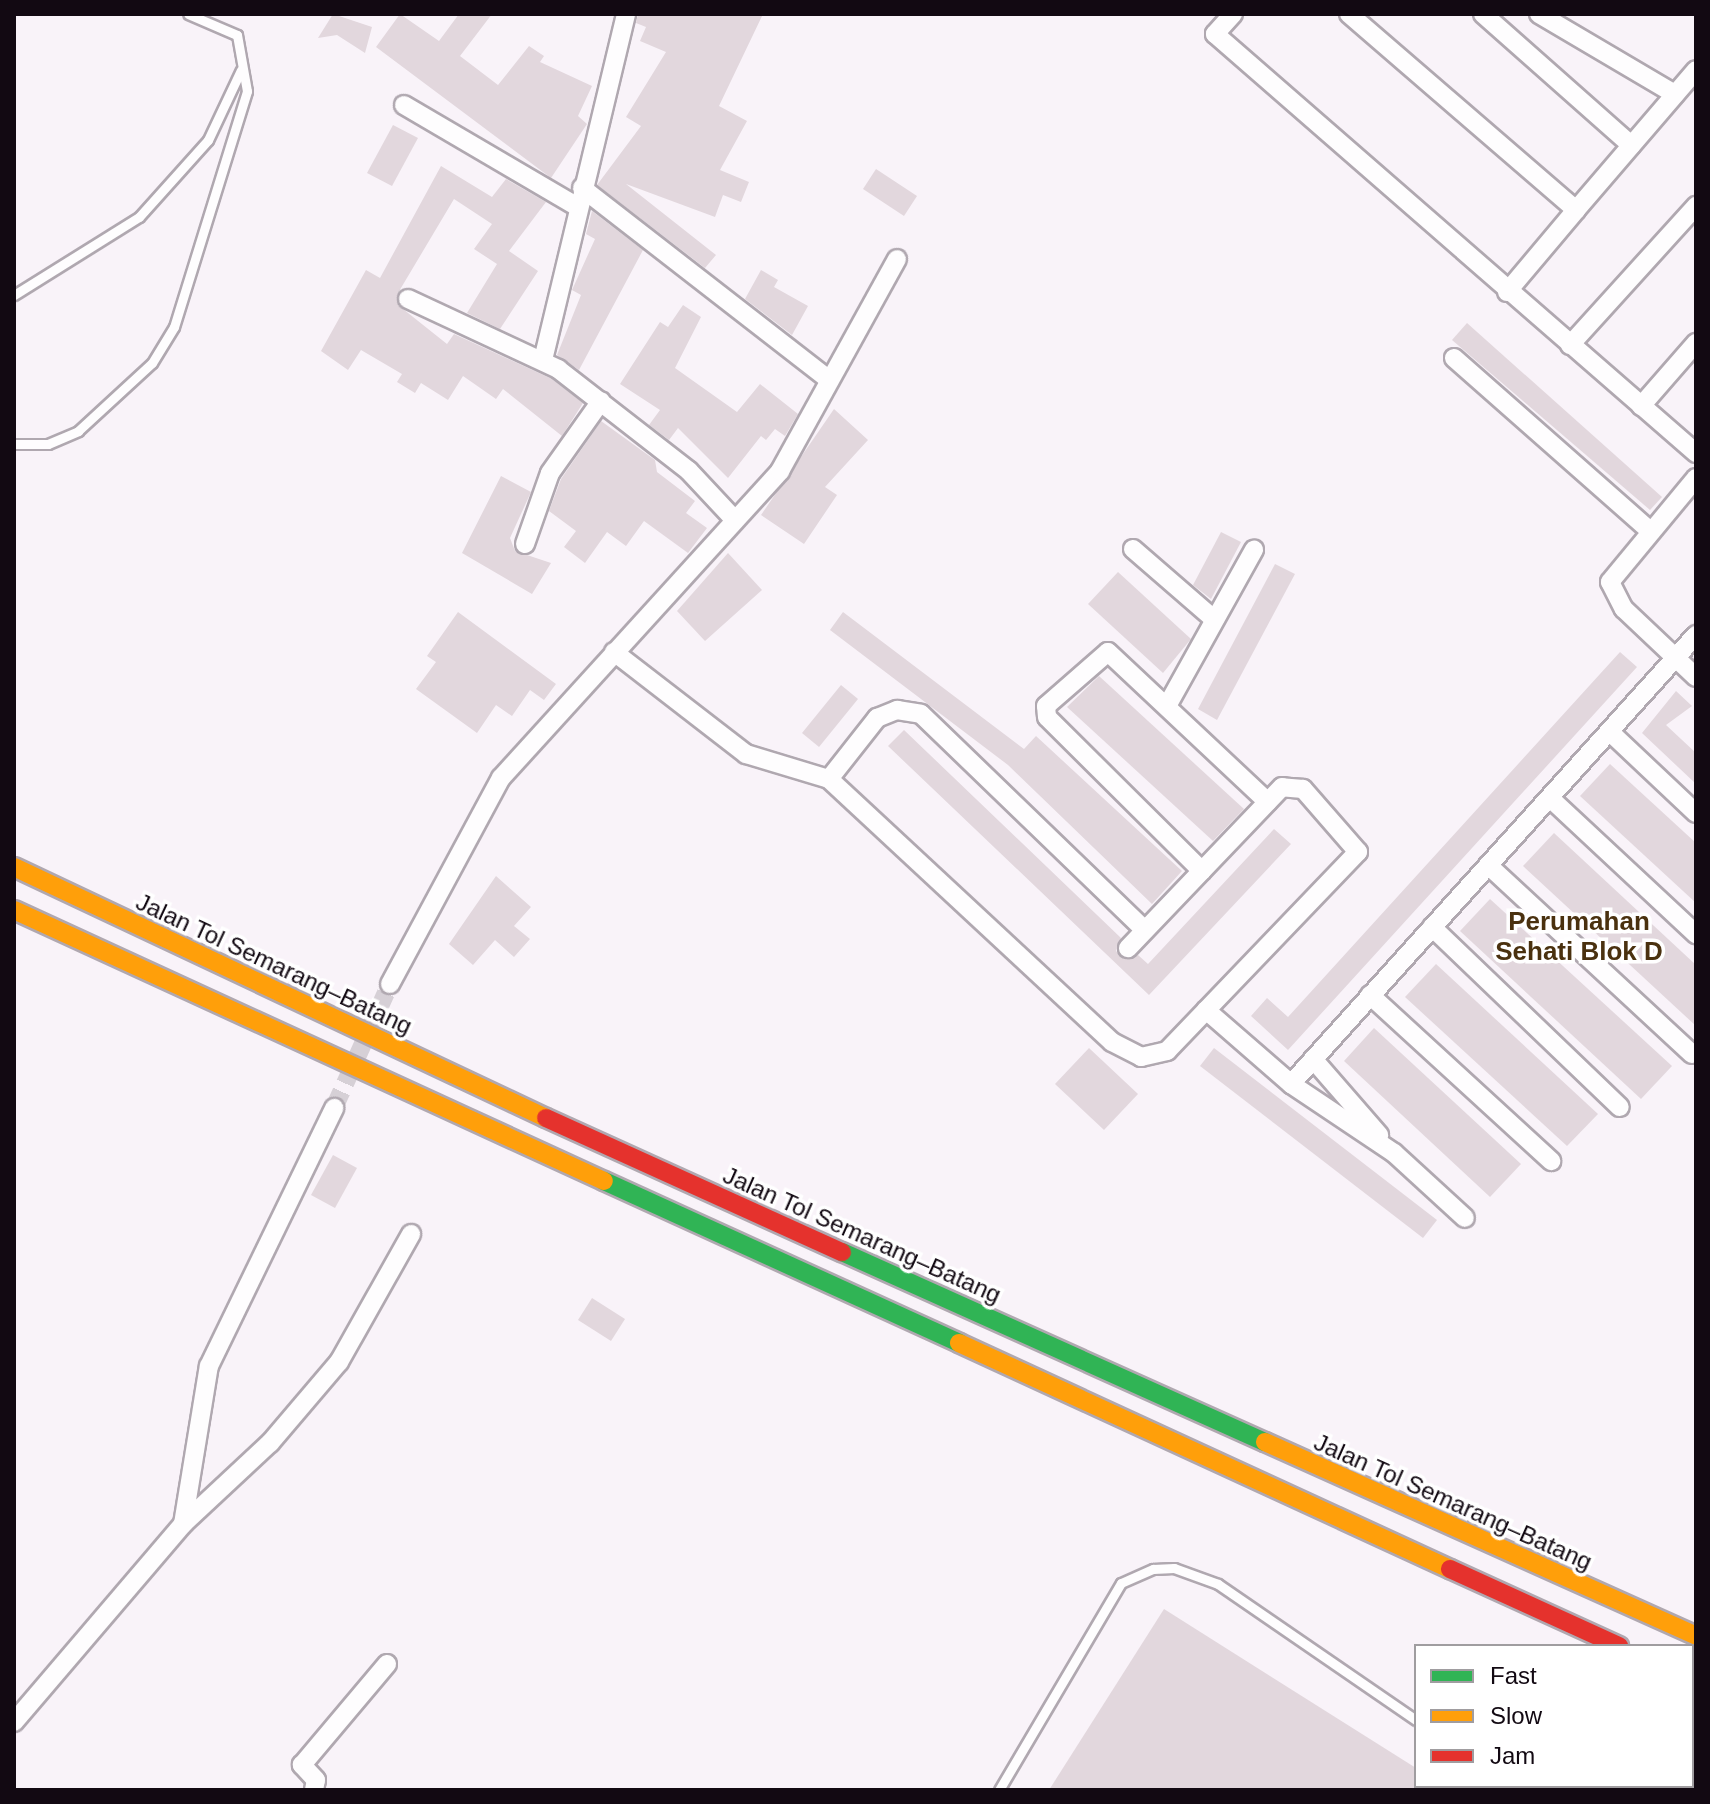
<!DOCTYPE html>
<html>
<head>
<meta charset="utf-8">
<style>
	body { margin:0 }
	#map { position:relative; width:1710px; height:1804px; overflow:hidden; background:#f9f3f9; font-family:Arial,sans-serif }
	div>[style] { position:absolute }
	.building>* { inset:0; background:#e2d7dd }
	.street-tunnel>* { height:18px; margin-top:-9px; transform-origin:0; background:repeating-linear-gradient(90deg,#d6d0d6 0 18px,transparent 0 27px) }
	.roads { filter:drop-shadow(2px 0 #b0a8b0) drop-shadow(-2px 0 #b0a8b0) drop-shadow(0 2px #b0a8b0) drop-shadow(0 -2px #b0a8b0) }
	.lane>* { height:9px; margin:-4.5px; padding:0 4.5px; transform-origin:4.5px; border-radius:4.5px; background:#fefdfe }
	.street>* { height:18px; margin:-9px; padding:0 9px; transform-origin:9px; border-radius:9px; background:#fefdfe }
	.fast>* { height:18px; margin:-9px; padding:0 9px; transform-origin:9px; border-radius:9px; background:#30b455 }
	.slow>* { height:18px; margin:-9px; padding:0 9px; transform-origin:9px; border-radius:9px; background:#ff9f0a }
	.jam>* { height:18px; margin:-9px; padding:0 9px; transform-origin:9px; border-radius:9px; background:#e5322d }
	span { translate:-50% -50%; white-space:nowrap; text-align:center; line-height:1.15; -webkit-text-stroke:7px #fff; paint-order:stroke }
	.street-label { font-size:24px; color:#120912 }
	.neighbourhood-label { font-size:26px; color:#4a310f; font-weight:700 }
	.frame { position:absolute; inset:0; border:16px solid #120912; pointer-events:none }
	.legend { position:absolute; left:1414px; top:1644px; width:280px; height:144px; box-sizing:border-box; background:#fff; border:2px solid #a09da0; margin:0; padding:10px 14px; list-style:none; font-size:24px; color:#120912 }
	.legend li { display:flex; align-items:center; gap:16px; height:40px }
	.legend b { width:40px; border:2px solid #a09da0 }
</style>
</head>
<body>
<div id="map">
	<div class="building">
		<div style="clip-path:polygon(333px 14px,372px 27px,365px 53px,337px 35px,318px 38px)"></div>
		<div style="clip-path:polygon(400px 14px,439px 41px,459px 14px,492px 14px,460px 56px,498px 85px,529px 46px,544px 56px,540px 62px,592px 86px,578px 116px,587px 124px,551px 178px,376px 47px)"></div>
		<div style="clip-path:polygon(638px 14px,763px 14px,719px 106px,747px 121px,720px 170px,749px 182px,741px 202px,723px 195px,715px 217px,626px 184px,716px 255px,705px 268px,597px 185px,641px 126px,626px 117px,666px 52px,640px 41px,646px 27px,636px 23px)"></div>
		<div style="clip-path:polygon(393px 125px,418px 138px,392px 186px,367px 173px)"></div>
		<div style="clip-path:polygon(441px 166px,492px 197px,506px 179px,546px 202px,509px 251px,538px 271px,500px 329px,467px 313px,497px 264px,474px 249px,492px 224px,454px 199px,398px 293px,398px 305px,447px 344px,454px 334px,552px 379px,583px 403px,562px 436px,503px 389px,496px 399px,463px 376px,448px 400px,421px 383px,415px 393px,397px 382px,402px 374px,361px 350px,348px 370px,321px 351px,366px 270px,380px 278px)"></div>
		<div style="clip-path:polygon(876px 169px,917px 196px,904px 216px,863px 189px)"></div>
		<div style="clip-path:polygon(592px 211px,643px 250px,579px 370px,557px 355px,581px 295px,572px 290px,595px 239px,586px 234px)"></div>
		<div style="clip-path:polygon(761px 270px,778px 280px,774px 287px,808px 306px,792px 335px,745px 299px)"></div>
		<div style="clip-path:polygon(683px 305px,701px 317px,675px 368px,737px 412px,760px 384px,798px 414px,785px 436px,775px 429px,766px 440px,761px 436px,728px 478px,678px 428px,669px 440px,649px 425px,660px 410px,620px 384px,660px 322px,668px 327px)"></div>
		<div style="clip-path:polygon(1467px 323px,1662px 497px,1650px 510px,1452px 340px)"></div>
		<div style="clip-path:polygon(834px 409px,868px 440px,825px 487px,837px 495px,804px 544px,761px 515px)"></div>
		<div style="clip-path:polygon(601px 421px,655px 460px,657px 472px,695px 501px,686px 513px,707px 528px,688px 553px,644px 521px,626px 546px,607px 532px,585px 563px,564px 547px,576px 531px,549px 511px,561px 479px)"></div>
		<div style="clip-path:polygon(501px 476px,531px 492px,510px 538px,515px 551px,551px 563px,532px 594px,462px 553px)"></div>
		<div style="clip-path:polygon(1221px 532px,1241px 542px,1211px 599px,1193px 585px)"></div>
		<div style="clip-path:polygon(728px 553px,762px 590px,705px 641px,677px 611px)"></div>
		<div style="clip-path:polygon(1275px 564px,1295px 574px,1217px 720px,1198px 709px)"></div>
		<div style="clip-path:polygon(1118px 572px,1191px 639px,1163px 673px,1088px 604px)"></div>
		<div style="clip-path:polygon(458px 612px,556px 684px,544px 700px,530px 690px,512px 716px,496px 705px,477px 733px,416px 689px,436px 662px,427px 656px)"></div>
		<div style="clip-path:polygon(843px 612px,1024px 749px,1036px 736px,1182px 871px,1152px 904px,1008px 765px,830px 630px)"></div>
		<div style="clip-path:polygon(1620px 652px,1637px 667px,1288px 1050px,1251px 1016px,1267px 998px,1288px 1017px)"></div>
		<div style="clip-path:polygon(1099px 676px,1244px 809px,1213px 841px,1067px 707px)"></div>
		<div style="clip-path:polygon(841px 685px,858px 699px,819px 747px,802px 733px)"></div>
		<div style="clip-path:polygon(1676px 691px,1692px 706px,1666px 725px,1696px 753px,1696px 784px,1642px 733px)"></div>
		<div style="clip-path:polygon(904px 730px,1121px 938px,1116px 951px,1124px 959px,1138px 955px,1148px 964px,1274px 829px,1291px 844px,1149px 995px,888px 746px)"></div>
		<div style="clip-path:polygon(1610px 764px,1696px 843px,1696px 903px,1580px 796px)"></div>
		<div style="clip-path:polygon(1554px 833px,1696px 965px,1696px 1026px,1523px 866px)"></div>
		<div style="clip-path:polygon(496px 876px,531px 907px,514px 926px,530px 939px,514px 957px,495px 940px,473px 965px,449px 944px)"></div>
		<div style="clip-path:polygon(1490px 899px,1672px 1066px,1641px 1099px,1460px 931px)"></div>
		<div style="clip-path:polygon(1436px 964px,1598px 1114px,1567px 1146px,1405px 997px)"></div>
		<div style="clip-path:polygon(1374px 1028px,1521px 1164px,1490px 1197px,1344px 1061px)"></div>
		<div style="clip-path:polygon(1089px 1048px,1138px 1094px,1104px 1130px,1055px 1084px)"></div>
		<div style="clip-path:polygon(1214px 1048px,1437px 1220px,1423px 1238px,1200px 1066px)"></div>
		<div style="clip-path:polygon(333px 1155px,357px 1168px,335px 1208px,311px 1195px)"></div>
		<div style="clip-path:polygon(592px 1298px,625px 1319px,611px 1341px,578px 1320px)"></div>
		<div style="clip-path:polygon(1164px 1609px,1416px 1768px,1416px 1790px,1049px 1790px)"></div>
	</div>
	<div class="street-tunnel">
		<div style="left:334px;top:1108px;width:136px;rotate:-65.7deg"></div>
	</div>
	<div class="roads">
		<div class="lane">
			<div style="left:14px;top:295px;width:147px;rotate:-32deg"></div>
			<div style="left:139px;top:217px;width:103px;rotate:-48.1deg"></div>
			<div style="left:208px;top:140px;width:77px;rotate:-64.8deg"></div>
			<div style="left:14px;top:444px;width:34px"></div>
			<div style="left:48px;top:444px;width:33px;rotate:-23deg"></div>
			<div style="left:78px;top:431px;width:100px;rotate:-42.6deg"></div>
			<div style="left:152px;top:363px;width:42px;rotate:-58.6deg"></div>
			<div style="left:174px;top:327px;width:247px;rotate:-72.8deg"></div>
			<div style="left:247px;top:91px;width:57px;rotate:-100.1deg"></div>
			<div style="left:237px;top:35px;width:53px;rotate:-156.8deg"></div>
			<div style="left:1519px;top:1786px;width:8px;rotate:30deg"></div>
			<div style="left:999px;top:1790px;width:240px;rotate:-59.5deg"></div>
			<div style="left:1121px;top:1583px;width:35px;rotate:-24deg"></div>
			<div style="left:1153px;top:1569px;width:21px;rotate:-3deg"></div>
			<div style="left:1174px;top:1568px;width:47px;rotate:20deg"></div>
			<div style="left:1218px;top:1584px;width:240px;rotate:34.5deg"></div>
		</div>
		<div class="street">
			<div style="left:1233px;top:14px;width:27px;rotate:132deg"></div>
			<div style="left:1215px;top:34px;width:638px;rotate:41.06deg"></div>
			<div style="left:1349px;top:14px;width:300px;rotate:40.8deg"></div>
			<div style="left:1576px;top:210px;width:184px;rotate:-49.4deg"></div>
			<div style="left:1483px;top:14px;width:198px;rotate:41.5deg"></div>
			<div style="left:1539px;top:14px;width:158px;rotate:30.5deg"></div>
			<div style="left:404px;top:105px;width:199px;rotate:30.4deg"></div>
			<div style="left:582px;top:188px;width:310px;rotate:37.8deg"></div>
			<div style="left:1507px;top:292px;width:107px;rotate:-49.9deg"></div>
			<div style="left:408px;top:299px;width:166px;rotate:25deg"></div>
			<div style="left:558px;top:369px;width:166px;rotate:37.9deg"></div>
			<div style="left:689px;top:471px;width:64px;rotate:46.9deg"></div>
			<div style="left:1570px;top:345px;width:188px;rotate:-47.8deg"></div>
			<div style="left:1454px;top:358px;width:260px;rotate:41.4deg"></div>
			<div style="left:543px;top:360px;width:356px;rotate:-76.5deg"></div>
			<div style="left:1641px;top:406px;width:84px;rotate:-48.9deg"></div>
			<div style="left:1696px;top:478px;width:135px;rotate:129.6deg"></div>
			<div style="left:1610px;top:582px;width:30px;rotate:63deg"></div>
			<div style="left:1624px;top:609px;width:99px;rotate:43.4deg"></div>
			<div style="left:525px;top:544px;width:75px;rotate:-70.6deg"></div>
			<div style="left:550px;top:473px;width:88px;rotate:-54.7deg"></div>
			<div style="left:1133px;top:549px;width:108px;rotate:40.9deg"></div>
			<div style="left:614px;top:652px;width:167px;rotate:37.7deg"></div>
			<div style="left:746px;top:754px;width:87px;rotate:16.8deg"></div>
			<div style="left:829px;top:779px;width:386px;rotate:42.9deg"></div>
			<div style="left:1112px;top:1042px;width:33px;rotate:27deg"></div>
			<div style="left:1141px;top:1057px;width:27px;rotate:-13deg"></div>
			<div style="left:1167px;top:1051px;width:276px;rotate:-46.2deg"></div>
			<div style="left:1358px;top:852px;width:84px;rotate:-131.1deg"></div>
			<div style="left:1303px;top:789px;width:21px;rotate:-175deg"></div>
			<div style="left:1282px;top:787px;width:223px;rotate:133.7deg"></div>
			<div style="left:1167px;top:706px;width:179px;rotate:-60.9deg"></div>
			<div style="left:1610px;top:732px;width:118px;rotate:43.3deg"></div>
			<div style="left:829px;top:779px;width:78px;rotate:-51.8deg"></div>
			<div style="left:877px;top:718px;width:22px;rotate:-22deg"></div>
			<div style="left:897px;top:710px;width:24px;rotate:9deg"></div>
			<div style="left:921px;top:714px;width:311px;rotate:44deg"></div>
			<div style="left:1550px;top:798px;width:200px;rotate:43deg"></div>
			<div style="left:1488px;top:865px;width:278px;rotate:42.8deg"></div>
			<div style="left:1202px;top:871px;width:218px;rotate:-135.2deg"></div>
			<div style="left:1047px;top:717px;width:11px;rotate:-95deg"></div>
			<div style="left:1046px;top:706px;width:82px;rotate:-41.1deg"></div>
			<div style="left:1108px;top:652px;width:219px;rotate:43.2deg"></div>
			<div style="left:1432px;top:927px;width:260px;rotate:43.8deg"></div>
			<div style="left:390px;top:984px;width:234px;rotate:-61.7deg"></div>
			<div style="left:501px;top:778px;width:415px;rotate:-47.7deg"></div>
			<div style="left:780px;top:471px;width:242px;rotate:-61.1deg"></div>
			<div style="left:1370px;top:995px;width:246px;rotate:42.5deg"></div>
			<div style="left:1206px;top:1010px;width:113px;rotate:41deg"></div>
			<div style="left:1291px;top:1084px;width:605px;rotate:-47.95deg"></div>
			<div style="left:1313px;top:1059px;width:101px;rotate:49deg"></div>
			<div style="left:1291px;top:1084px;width:124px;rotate:33.8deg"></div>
			<div style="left:1394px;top:1153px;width:96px;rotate:42.5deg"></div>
			<div style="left:183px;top:1524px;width:160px;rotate:-80.7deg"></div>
			<div style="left:209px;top:1366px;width:287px;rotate:-64.1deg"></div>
			<div style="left:14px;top:1722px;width:260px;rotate:-49.5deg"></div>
			<div style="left:183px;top:1524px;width:119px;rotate:-43deg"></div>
			<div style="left:270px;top:1443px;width:106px;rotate:-49.6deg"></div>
			<div style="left:339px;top:1362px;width:147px;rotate:-60.6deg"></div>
			<div style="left:314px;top:1790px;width:10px;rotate:-79deg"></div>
			<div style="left:316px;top:1780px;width:21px;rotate:-133deg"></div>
			<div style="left:302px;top:1765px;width:132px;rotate:-49.9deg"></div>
		</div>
		<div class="fast">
			<div style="left:604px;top:1181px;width:390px;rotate:24.5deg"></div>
			<div style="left:842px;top:1252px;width:464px;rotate:24.2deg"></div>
			<div style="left:1692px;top:1678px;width:4px;rotate:14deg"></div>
		</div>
		<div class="slow">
			<div style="left:14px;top:867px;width:588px;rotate:25.26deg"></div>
			<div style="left:14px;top:910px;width:649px;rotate:24.67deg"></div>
			<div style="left:959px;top:1343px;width:541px;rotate:24.72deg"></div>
			<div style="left:1265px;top:1442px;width:473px;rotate:24.2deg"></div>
		</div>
		<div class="jam">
			<div style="left:546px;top:1118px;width:325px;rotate:24.4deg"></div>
			<div style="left:1450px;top:1569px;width:186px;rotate:24.5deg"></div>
		</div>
	</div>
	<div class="street-label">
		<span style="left:274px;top:964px;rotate:25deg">Jalan Tol Semarang–Batang</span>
		<span style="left:862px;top:1235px;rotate:24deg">Jalan Tol Semarang–Batang</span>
		<span style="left:1453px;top:1502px;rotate:24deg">Jalan Tol Semarang–Batang</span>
	</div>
	<div class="neighbourhood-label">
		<span style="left:1579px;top:937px">Perumahan<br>Sehati Blok D</span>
	</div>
	<div class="frame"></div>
	<ul class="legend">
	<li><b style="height:10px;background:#30b455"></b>Fast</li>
	<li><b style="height:10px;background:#ff9f0a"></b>Slow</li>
	<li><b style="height:10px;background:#e5322d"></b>Jam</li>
	</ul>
</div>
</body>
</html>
